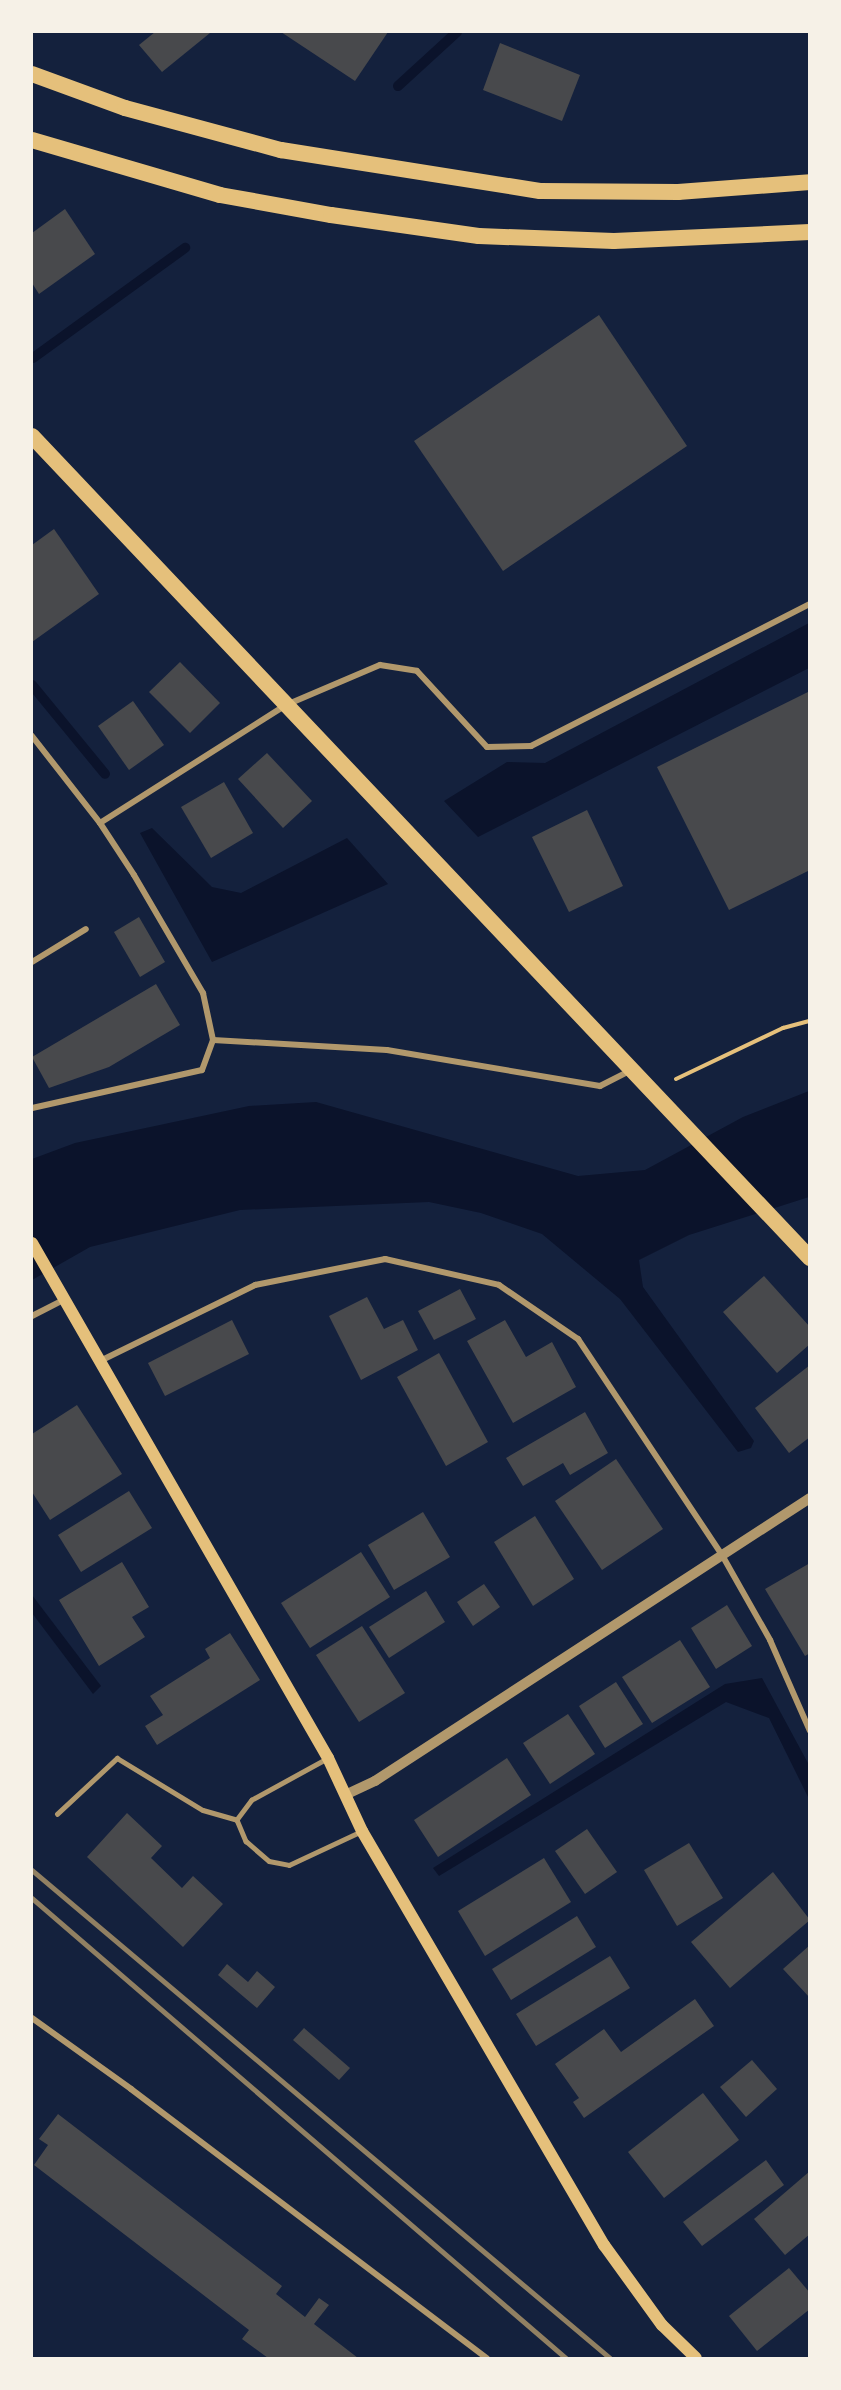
<!DOCTYPE html>
<html>
<head>
<meta charset="utf-8">
<style>
	body { margin:0 }
	#map { position:relative; width:841px; height:2390px; overflow:hidden; background:#14213d; font-family:"IBM Plex Sans",sans-serif }
	div>[style] { position:absolute }
	.water>* { inset:0; background:#0b132b }
	.stream>* { height:10px; margin:-5px; padding:0 5px; transform-origin:5px; border-radius:5px; background:#0b132b }
	.building>* { inset:0; background:#48494c }
	.path>* { height:4px; margin:-2px; padding:0 2px; transform-origin:2px; border-radius:2px; background:#e5c07b }
	.service>* { height:4.5px; margin:-2.25px; padding:0 2.25px; transform-origin:2.25px; border-radius:2.25px; background:#b1986c }
	.minor>* { height:6px; margin:-3px; padding:0 3px; transform-origin:3px; border-radius:3px; background:#b1986c }
	.tertiary>* { height:10px; margin:-5px; padding:0 5px; transform-origin:5px; border-radius:5px; background:#b1986c }
	.secondary>* { height:12px; margin:-6px; padding:0 6px; transform-origin:6px; border-radius:6px; background:#e5c07b }
	.trunk>* { height:16px; margin:-8px; padding:0 8px; transform-origin:8px; border-radius:8px; background:#e5c07b }
	.rail>* { height:4.5px; margin:-2.25px; padding:0 2.25px; transform-origin:2.25px; border-radius:2.25px; background:#918062 }
	span { translate:-50% -50%; white-space:nowrap; text-align:center; line-height:1.15; -webkit-text-stroke:6px #f6f1e7; paint-order:stroke }
	.frame { position:absolute; inset:0; border:33px solid #f6f1e7; pointer-events:none }
</style>
</head>
<body>
<div id="map">
	<div class="water">
		<div style="clip-path:polygon(809px 623px,809px 668px,478px 837px,444px 801px,507px 762px,545px 763px)"></div>
		<div style="clip-path:polygon(152px 828px,212px 887px,241px 893px,347px 838px,388px 884px,212px 962px,140px 833px)"></div>
		<div style="clip-path:polygon(809px 1091px,809px 1197px,689px 1235px,639px 1260px,643px 1287px,754px 1441px,751px 1448px,738px 1452px,620px 1299px,542px 1234px,481px 1213px,429px 1202px,240px 1210px,90px 1247px,32px 1280px,32px 1159px,75px 1143px,249px 1106px,316px 1102px,578px 1176px,645px 1170px,743px 1117px)"></div>
		<div style="clip-path:polygon(32px 1595px,101px 1686px,93px 1694px,32px 1613px)"></div>
		<div style="clip-path:polygon(762px 1678px,809px 1765px,809px 1799px,769px 1718px,726px 1702px,439px 1876px,433px 1868px,725px 1684px)"></div>
	</div>
	<div class="stream">
		<div style="left:398px;top:86px;width:80px;rotate:-42.5deg"></div>
		<div style="left:33px;top:358px;width:188px;rotate:-35.9deg"></div>
		<div style="left:32px;top:685px;width:115px;rotate:50.6deg"></div>
	</div>
	<div class="building">
		<div style="clip-path:polygon(155px 32px,208px 32px,210px 33px,162px 72px,139px 45px)"></div>
		<div style="clip-path:polygon(281px 32px,388px 32px,355px 81px)"></div>
		<div style="clip-path:polygon(500px 43px,580px 75px,562px 121px,483px 90px)"></div>
		<div style="clip-path:polygon(65px 209px,95px 254px,39px 294px,32px 283px,32px 233px)"></div>
		<div style="clip-path:polygon(599px 315px,687px 446px,503px 571px,414px 441px)"></div>
		<div style="clip-path:polygon(54px 529px,99px 594px,32px 642px,32px 545px)"></div>
		<div style="clip-path:polygon(180px 662px,220px 703px,190px 733px,149px 692px)"></div>
		<div style="clip-path:polygon(810px 691px,810px 870px,729px 910px,657px 767px)"></div>
		<div style="clip-path:polygon(133px 701px,164px 745px,129px 770px,98px 726px)"></div>
		<div style="clip-path:polygon(267px 753px,312px 801px,283px 828px,238px 779px)"></div>
		<div style="clip-path:polygon(224px 782px,253px 833px,211px 858px,181px 807px)"></div>
		<div style="clip-path:polygon(587px 810px,623px 886px,569px 912px,532px 837px)"></div>
		<div style="clip-path:polygon(139px 917px,165px 962px,140px 977px,114px 932px)"></div>
		<div style="clip-path:polygon(156px 984px,180px 1025px,109px 1067px,49px 1088px,32px 1057px)"></div>
		<div style="clip-path:polygon(764px 1276px,810px 1327px,810px 1344px,777px 1373px,723px 1312px)"></div>
		<div style="clip-path:polygon(460px 1289px,476px 1319px,434px 1340px,418px 1311px)"></div>
		<div style="clip-path:polygon(367px 1297px,384px 1329px,403px 1320px,418px 1350px,361px 1380px,329px 1316px)"></div>
		<div style="clip-path:polygon(232px 1320px,249px 1354px,165px 1396px,148px 1363px)"></div>
		<div style="clip-path:polygon(505px 1320px,526px 1357px,552px 1342px,576px 1387px,513px 1423px,467px 1341px)"></div>
		<div style="clip-path:polygon(439px 1353px,488px 1442px,446px 1466px,397px 1377px)"></div>
		<div style="clip-path:polygon(810px 1365px,810px 1437px,789px 1453px,755px 1408px)"></div>
		<div style="clip-path:polygon(77px 1405px,122px 1474px,50px 1520px,32px 1492px,32px 1434px)"></div>
		<div style="clip-path:polygon(585px 1412px,608px 1453px,570px 1475px,563px 1463px,523px 1486px,506px 1458px)"></div>
		<div style="clip-path:polygon(616px 1459px,663px 1529px,602px 1570px,555px 1501px)"></div>
		<div style="clip-path:polygon(129px 1491px,152px 1528px,81px 1572px,58px 1535px)"></div>
		<div style="clip-path:polygon(423px 1512px,450px 1557px,394px 1590px,368px 1545px)"></div>
		<div style="clip-path:polygon(535px 1516px,574px 1579px,533px 1606px,494px 1542px)"></div>
		<div style="clip-path:polygon(361px 1552px,390px 1597px,310px 1648px,281px 1603px)"></div>
		<div style="clip-path:polygon(122px 1562px,149px 1607px,132px 1617px,145px 1637px,99px 1666px,59px 1600px)"></div>
		<div style="clip-path:polygon(810px 1563px,810px 1653px,805px 1656px,765px 1589px)"></div>
		<div style="clip-path:polygon(484px 1584px,500px 1607px,473px 1626px,457px 1602px)"></div>
		<div style="clip-path:polygon(426px 1591px,445px 1622px,389px 1658px,369px 1627px)"></div>
		<div style="clip-path:polygon(727px 1605px,752px 1646px,716px 1669px,691px 1628px)"></div>
		<div style="clip-path:polygon(362px 1626px,405px 1693px,359px 1722px,316px 1655px)"></div>
		<div style="clip-path:polygon(230px 1633px,260px 1680px,157px 1745px,145px 1726px,163px 1715px,150px 1696px,210px 1658px,205px 1649px)"></div>
		<div style="clip-path:polygon(680px 1640px,710px 1687px,652px 1723px,622px 1677px)"></div>
		<div style="clip-path:polygon(616px 1682px,643px 1724px,605px 1748px,579px 1706px)"></div>
		<div style="clip-path:polygon(568px 1714px,595px 1754px,550px 1784px,523px 1743px)"></div>
		<div style="clip-path:polygon(507px 1758px,531px 1795px,438px 1857px,414px 1820px)"></div>
		<div style="clip-path:polygon(127px 1813px,162px 1846px,151px 1858px,182px 1888px,193px 1876px,223px 1904px,183px 1947px,87px 1857px)"></div>
		<div style="clip-path:polygon(587px 1829px,617px 1872px,585px 1894px,555px 1851px)"></div>
		<div style="clip-path:polygon(689px 1843px,723px 1898px,677px 1926px,644px 1870px)"></div>
		<div style="clip-path:polygon(544px 1858px,571px 1902px,485px 1956px,458px 1911px)"></div>
		<div style="clip-path:polygon(773px 1872px,810px 1920px,730px 1988px,691px 1942px)"></div>
		<div style="clip-path:polygon(577px 1916px,596px 1947px,511px 2000px,492px 1969px)"></div>
		<div style="clip-path:polygon(810px 1945px,810px 1998px,783px 1969px)"></div>
		<div style="clip-path:polygon(610px 1956px,630px 1988px,536px 2046px,516px 2014px)"></div>
		<div style="clip-path:polygon(227px 1964px,248px 1982px,257px 1971px,275px 1987px,257px 2008px,218px 1975px)"></div>
		<div style="clip-path:polygon(695px 1999px,714px 2026px,584px 2118px,573px 2102px,579px 2098px,555px 2064px,604px 2029px,621px 2052px)"></div>
		<div style="clip-path:polygon(304px 2028px,350px 2068px,339px 2080px,293px 2040px)"></div>
		<div style="clip-path:polygon(752px 2060px,777px 2089px,746px 2117px,720px 2087px)"></div>
		<div style="clip-path:polygon(703px 2093px,739px 2140px,664px 2198px,628px 2152px)"></div>
		<div style="clip-path:polygon(58px 2114px,282px 2286px,276px 2294px,305px 2317px,319px 2298px,329px 2305px,314px 2324px,358px 2358px,268px 2358px,242px 2339px,249px 2330px,34px 2165px,48px 2145px,39px 2139px)"></div>
		<div style="clip-path:polygon(766px 2160px,784px 2185px,702px 2246px,683px 2222px)"></div>
		<div style="clip-path:polygon(810px 2171px,810px 2234px,785px 2255px,754px 2219px)"></div>
		<div style="clip-path:polygon(789px 2268px,810px 2293px,810px 2309px,757px 2351px,729px 2316px)"></div>
	</div>
	<div class="path">
		<div style="left:676px;top:1079px;width:119px;rotate:-25.5deg"></div>
		<div style="left:783px;top:1028px;width:28px;rotate:-15deg"></div>
	</div>
	<div class="service">
		<div style="left:327px;top:1759px;width:85px;rotate:151.3deg"></div>
		<div style="left:252px;top:1800px;width:25px;rotate:127deg"></div>
		<div style="left:237px;top:1820px;width:23px;rotate:67deg"></div>
		<div style="left:246px;top:1841px;width:30px;rotate:41deg"></div>
		<div style="left:269px;top:1861px;width:20px;rotate:11deg"></div>
		<div style="left:289px;top:1865px;width:81px;rotate:-25deg"></div>
		<div style="left:57px;top:1814px;width:82px;rotate:-43deg"></div>
		<div style="left:117px;top:1758px;width:100px;rotate:31.2deg"></div>
		<div style="left:203px;top:1810px;width:35px;rotate:16deg"></div>
	</div>
	<div class="minor">
		<div style="left:32px;top:736px;width:110px;rotate:52deg"></div>
		<div style="left:100px;top:823px;width:62px;rotate:56.8deg"></div>
		<div style="left:134px;top:875px;width:137px;rotate:59.7deg"></div>
		<div style="left:203px;top:993px;width:48px;rotate:78deg"></div>
		<div style="left:213px;top:1040px;width:32px;rotate:110deg"></div>
		<div style="left:202px;top:1070px;width:174px;rotate:167.4deg"></div>
		<div style="left:100px;top:823px;width:220px;rotate:-32.4deg"></div>
		<div style="left:286px;top:705px;width:102px;rotate:-23.1deg"></div>
		<div style="left:380px;top:665px;width:37px;rotate:9deg"></div>
		<div style="left:417px;top:671px;width:103px;rotate:47.4deg"></div>
		<div style="left:487px;top:747px;width:44px;rotate:-1.3deg"></div>
		<div style="left:531px;top:746px;width:313px;rotate:-27deg"></div>
		<div style="left:32px;top:962px;width:63px;rotate:-31.4deg"></div>
		<div style="left:213px;top:1040px;width:174px;rotate:3.3deg"></div>
		<div style="left:387px;top:1050px;width:216px;rotate:9.6deg"></div>
		<div style="left:600px;top:1086px;width:35px;rotate:-27deg"></div>
		<div style="left:32px;top:1316px;width:36px;rotate:-27deg"></div>
		<div style="left:100px;top:1361px;width:173px;rotate:-26.1deg"></div>
		<div style="left:255px;top:1285px;width:133px;rotate:-11.3deg"></div>
		<div style="left:385px;top:1259px;width:117px;rotate:12.8deg"></div>
		<div style="left:499px;top:1285px;width:96px;rotate:34.4deg"></div>
		<div style="left:578px;top:1339px;width:260px;rotate:56.3deg"></div>
		<div style="left:722px;top:1555px;width:98px;rotate:60.5deg"></div>
		<div style="left:770px;top:1640px;width:99px;rotate:66.3deg"></div>
		<div style="left:32px;top:2018px;width:122px;rotate:35.6deg"></div>
		<div style="left:131px;top:2089px;width:446px;rotate:37.1deg"></div>
	</div>
	<div class="tertiary">
		<div style="left:345px;top:1795px;width:33px;rotate:-25deg"></div>
		<div style="left:375px;top:1781px;width:519px;rotate:-33.05deg"></div>
	</div>
	<div class="secondary">
		<div style="left:32px;top:1243px;width:594px;rotate:60.11deg"></div>
		<div style="left:328px;top:1758px;width:81px;rotate:65deg"></div>
		<div style="left:362px;top:1831px;width:480px;rotate:59.7deg"></div>
		<div style="left:604px;top:2245px;width:99px;rotate:54.1deg"></div>
		<div style="left:662px;top:2325px;width:47px;rotate:44.1deg"></div>
	</div>
	<div class="trunk">
		<div style="left:32px;top:74px;width:99px;rotate:20.1deg"></div>
		<div style="left:125px;top:108px;width:162px;rotate:15.1deg"></div>
		<div style="left:281px;top:150px;width:262px;rotate:9deg"></div>
		<div style="left:540px;top:191px;width:138px;rotate:0.4deg"></div>
		<div style="left:678px;top:192px;width:132px;rotate:-4.3deg"></div>
		<div style="left:32px;top:140px;width:196px;rotate:16.3deg"></div>
		<div style="left:220px;top:195px;width:113px;rotate:10.2deg"></div>
		<div style="left:331px;top:215px;width:149px;rotate:8.1deg"></div>
		<div style="left:479px;top:236px;width:135px;rotate:2.1deg"></div>
		<div style="left:614px;top:241px;width:196px;rotate:-2.6deg"></div>
		<div style="left:32px;top:436px;width:1132px;rotate:46.58deg"></div>
	</div>
	<div class="rail">
		<div style="left:32px;top:1870px;width:756px;rotate:40.17deg"></div>
		<div style="left:32px;top:1898px;width:705px;rotate:40.74deg"></div>
	</div>
	<div class="frame"></div>
</div>
</body>
</html>
